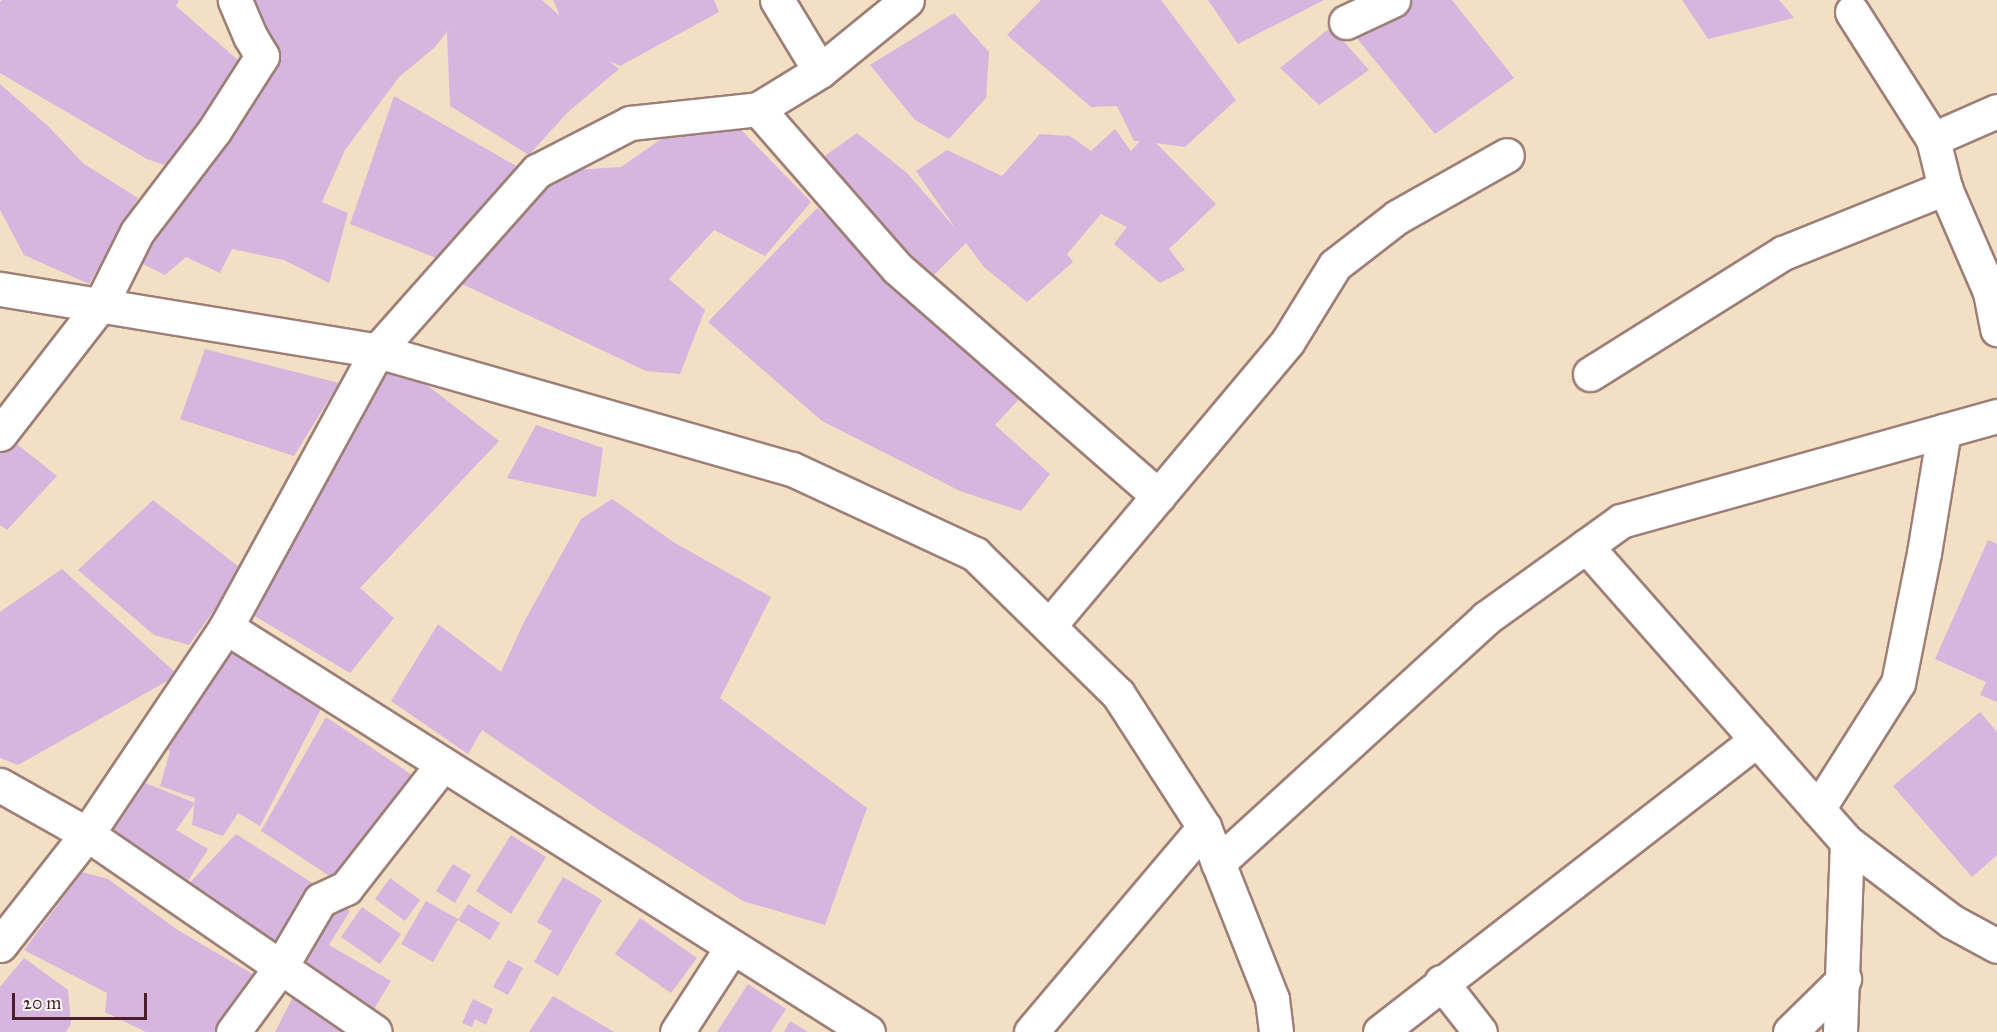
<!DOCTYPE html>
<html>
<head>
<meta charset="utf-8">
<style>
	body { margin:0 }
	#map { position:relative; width:1997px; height:1032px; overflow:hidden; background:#f2dfc4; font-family:"IM FELL Great Primer",serif }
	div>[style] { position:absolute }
	.building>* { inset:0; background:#d6b6df }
	.roads { filter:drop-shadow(2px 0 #9e7f78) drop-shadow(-2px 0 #9e7f78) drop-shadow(0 2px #9e7f78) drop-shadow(0 -2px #9e7f78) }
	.street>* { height:33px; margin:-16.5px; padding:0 16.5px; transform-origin:16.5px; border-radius:16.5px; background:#fff }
	.secondary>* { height:33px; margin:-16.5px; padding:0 16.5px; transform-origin:16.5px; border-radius:16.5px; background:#fff }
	span { translate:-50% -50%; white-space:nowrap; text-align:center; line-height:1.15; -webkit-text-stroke:6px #f6f6f2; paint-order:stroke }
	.scale { position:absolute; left:12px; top:993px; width:135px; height:27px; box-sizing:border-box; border:3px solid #4a1f2b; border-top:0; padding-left:8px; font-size:18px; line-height:21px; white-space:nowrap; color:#4a1f2b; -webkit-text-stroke:4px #f6f6f2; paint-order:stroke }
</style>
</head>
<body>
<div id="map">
	<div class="building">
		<div style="clip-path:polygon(2px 0,179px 0,176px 6px,247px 68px,177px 169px,147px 159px,0 73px,0 2px)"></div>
		<div style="clip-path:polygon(244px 0,542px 0,560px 16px,553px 0,714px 0,719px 12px,620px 66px,609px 61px,619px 69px,568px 112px,529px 155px,450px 106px,447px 33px,450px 28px,434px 48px,399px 77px,345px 150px,322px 202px,348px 213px,329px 283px,284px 260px,232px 249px,220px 273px,186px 257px,165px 275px,122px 254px,268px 48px)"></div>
		<div style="clip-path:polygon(1041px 0,1161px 0,1236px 100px,1185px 147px,1156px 143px,1216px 204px,1169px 249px,1185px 270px,1160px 283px,1114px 244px,1127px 227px,1101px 214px,1067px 254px,1073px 262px,1027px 302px,984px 267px,966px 243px,932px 277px,902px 259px,815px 163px,857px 133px,907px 173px,956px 229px,916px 171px,947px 150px,1002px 176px,1040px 134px,1070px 136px,1091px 151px,1115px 129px,1131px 151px,1140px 141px,1134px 141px,1117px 106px,1091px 107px,1007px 35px)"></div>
		<div style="clip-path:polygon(1208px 0,1324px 0,1238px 44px)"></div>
		<div style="clip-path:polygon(1408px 0,1452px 0,1514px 78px,1435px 134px,1350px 30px)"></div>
		<div style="clip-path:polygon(1682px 0,1779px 0,1794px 18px,1708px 39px)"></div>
		<div style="clip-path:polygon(954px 13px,989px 52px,986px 98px,949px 139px,915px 120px,870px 65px)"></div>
		<div style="clip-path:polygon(1331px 27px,1369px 70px,1319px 105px,1280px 68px)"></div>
		<div style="clip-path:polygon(0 84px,49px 127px,84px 164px,138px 198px,89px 284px,24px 255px,0 210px)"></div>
		<div style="clip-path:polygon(394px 96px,518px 167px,454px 265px,350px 224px)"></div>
		<div style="clip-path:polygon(714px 102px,811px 202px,765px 256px,714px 230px,669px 279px,705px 310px,680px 374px,646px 371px,460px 283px,489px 238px,503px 237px,558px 171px,621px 167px)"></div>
		<div style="clip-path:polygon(817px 208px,1026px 392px,995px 425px,1050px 474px,1021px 511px,960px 491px,822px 421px,708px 322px)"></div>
		<div style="clip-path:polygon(205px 349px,339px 383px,294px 456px,180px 419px)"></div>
		<div style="clip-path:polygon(369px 364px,427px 385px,499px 441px,360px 588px,394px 618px,350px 673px,243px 609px,301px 504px,284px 485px)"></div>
		<div style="clip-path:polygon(536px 425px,603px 448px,596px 497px,507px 478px)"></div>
		<div style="clip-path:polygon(8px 437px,57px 476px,7px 530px,0 525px,0 446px)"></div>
		<div style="clip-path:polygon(612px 499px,675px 543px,771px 597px,720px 698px,867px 808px,825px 925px,743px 901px,602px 812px,482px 730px,468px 754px,391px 701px,438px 624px,501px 672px,524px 622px,581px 519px)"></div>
		<div style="clip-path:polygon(153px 500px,243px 570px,189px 645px,154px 635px,78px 570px)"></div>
		<div style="clip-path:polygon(1988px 540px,1997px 544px,1997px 702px,1980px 695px,1986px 682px,1935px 659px)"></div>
		<div style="clip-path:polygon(62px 569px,178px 675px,18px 765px,0 758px,0 612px)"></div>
		<div style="clip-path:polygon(221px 645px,323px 705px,260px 826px,238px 813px,223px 836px,192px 825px,195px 798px,160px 786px,170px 751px,154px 741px)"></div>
		<div style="clip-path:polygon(1980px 712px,1997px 732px,1997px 855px,1972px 877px,1893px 786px)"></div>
		<div style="clip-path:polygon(326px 717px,421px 781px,343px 885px,261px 831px)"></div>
		<div style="clip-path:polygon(138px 780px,195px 803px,176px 830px,208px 849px,188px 881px,99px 830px)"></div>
		<div style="clip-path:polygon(236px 834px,323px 890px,281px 944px,184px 889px)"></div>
		<div style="clip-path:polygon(511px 835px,546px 857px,511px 914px,476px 891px)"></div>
		<div style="clip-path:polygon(453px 864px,471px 875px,455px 903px,436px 891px)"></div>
		<div style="clip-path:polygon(82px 872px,108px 879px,176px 929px,266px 982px,217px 1032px,146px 1032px,105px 1012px,107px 993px,24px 950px)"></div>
		<div style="clip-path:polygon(563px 877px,602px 900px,558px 976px,534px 962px,552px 931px,537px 922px)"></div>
		<div style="clip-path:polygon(390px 878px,420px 900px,405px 921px,375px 899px)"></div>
		<div style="clip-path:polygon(328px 897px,350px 911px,329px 945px,391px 981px,371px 1014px,288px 964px)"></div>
		<div style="clip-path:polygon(426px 901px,458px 919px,433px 962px,401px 944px)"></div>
		<div style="clip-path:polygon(468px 904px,500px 923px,490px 940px,458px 920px)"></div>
		<div style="clip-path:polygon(362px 907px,401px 934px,380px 964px,341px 937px)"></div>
		<div style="clip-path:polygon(640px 918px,697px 958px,671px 993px,615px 954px)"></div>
		<div style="clip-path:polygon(24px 958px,68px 990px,71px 1024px,66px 1032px,0 1032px,0 987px)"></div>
		<div style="clip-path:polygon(508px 960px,523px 968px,508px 995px,493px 987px)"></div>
		<div style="clip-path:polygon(748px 984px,786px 1009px,771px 1032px,717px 1032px)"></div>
		<div style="clip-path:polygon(553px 996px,614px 1032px,529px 1032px)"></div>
		<div style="clip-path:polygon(293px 997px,349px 1032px,275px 1032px)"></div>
		<div style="clip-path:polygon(473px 999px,493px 1009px,486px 1025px,475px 1019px,472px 1027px,462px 1023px)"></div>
		<div style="clip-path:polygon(790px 1021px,808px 1032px,784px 1032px)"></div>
	</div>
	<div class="roads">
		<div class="street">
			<div style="left:777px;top:0;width:83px;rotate:58.8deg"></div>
			<div style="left:1852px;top:12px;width:151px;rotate:57.5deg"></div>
			<div style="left:1933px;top:139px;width:50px;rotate:76.2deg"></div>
			<div style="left:1945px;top:188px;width:113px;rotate:66.6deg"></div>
			<div style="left:1990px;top:292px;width:38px;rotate:79deg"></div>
			<div style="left:1346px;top:22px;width:52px;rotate:-25.1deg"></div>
			<div style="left:758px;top:109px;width:211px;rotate:48.8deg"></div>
			<div style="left:897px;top:268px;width:347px;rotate:41.1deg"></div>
			<div style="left:1933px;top:139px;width:70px;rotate:-23.6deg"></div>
			<div style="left:1590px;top:374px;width:228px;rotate:-32.1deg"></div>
			<div style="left:1783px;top:253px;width:175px;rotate:-21.9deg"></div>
			<div style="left:0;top:434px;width:165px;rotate:-52.2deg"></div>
			<div style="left:101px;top:304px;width:80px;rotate:-63.4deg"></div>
			<div style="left:137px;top:232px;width:127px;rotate:-52.7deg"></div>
			<div style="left:214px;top:131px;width:89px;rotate:-57.4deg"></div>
			<div style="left:262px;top:56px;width:23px;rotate:-121deg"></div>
			<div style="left:250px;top:36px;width:39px;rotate:-113deg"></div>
			<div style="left:1586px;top:546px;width:395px;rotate:48.6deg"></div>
			<div style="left:1847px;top:842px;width:131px;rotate:37.2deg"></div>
			<div style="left:1951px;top:921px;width:52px;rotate:28.5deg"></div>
			<div style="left:1049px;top:626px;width:372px;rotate:-50deg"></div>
			<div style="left:1288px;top:341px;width:89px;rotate:-58.3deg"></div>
			<div style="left:1335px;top:265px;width:78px;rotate:-37.7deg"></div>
			<div style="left:1397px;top:217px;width:126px;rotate:-29.4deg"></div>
			<div style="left:226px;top:627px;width:759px;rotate:32.25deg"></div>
			<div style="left:0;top:785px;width:100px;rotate:29.4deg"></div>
			<div style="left:87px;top:834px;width:349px;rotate:34.5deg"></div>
			<div style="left:1818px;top:809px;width:149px;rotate:-57.6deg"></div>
			<div style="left:1898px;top:683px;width:133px;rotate:-78.7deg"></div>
			<div style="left:1924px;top:553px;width:124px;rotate:-80.7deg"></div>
			<div style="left:1218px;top:863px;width:363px;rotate:-42.4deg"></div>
			<div style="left:1486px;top:618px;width:166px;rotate:-35.7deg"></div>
			<div style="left:1621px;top:521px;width:390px;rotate:-15.6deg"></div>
			<div style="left:0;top:945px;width:141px;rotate:-51.9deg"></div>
			<div style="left:87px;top:834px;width:249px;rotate:-56.1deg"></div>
			<div style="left:226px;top:627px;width:315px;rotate:-61.3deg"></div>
			<div style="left:377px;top:351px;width:241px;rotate:-48.4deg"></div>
			<div style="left:537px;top:171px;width:105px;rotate:-27.3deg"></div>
			<div style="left:630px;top:123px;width:129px;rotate:-6.2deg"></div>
			<div style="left:758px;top:109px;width:73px;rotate:-31.5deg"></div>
			<div style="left:820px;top:71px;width:112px;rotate:-39.2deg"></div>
			<div style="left:1441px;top:982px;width:63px;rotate:52deg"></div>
			<div style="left:233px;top:1032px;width:79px;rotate:-53.7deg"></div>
			<div style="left:280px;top:968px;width:79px;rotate:-59.5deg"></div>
			<div style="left:320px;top:900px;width:29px;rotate:-25deg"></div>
			<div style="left:346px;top:888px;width:157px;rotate:-52deg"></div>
			<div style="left:677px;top:1032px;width:101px;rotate:-57.1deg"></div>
			<div style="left:1031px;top:1032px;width:268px;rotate:-49.8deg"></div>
			<div style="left:1380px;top:1032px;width:477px;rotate:-37.8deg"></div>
			<div style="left:1790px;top:1032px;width:76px;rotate:-44.5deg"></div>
			<div style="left:1840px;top:1032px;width:190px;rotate:-87.9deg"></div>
		</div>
		<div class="secondary">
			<div style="left:0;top:289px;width:382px;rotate:9.3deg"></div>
			<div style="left:377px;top:351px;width:431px;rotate:15.9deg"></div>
			<div style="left:792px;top:469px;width:202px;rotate:24.9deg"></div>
			<div style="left:975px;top:554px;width:200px;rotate:44.4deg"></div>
			<div style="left:1118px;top:694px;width:158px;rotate:57.1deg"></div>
			<div style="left:1204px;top:827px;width:185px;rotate:68.4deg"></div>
			<div style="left:1272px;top:999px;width:33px;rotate:83deg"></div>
		</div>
	</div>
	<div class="scale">20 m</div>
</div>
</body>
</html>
